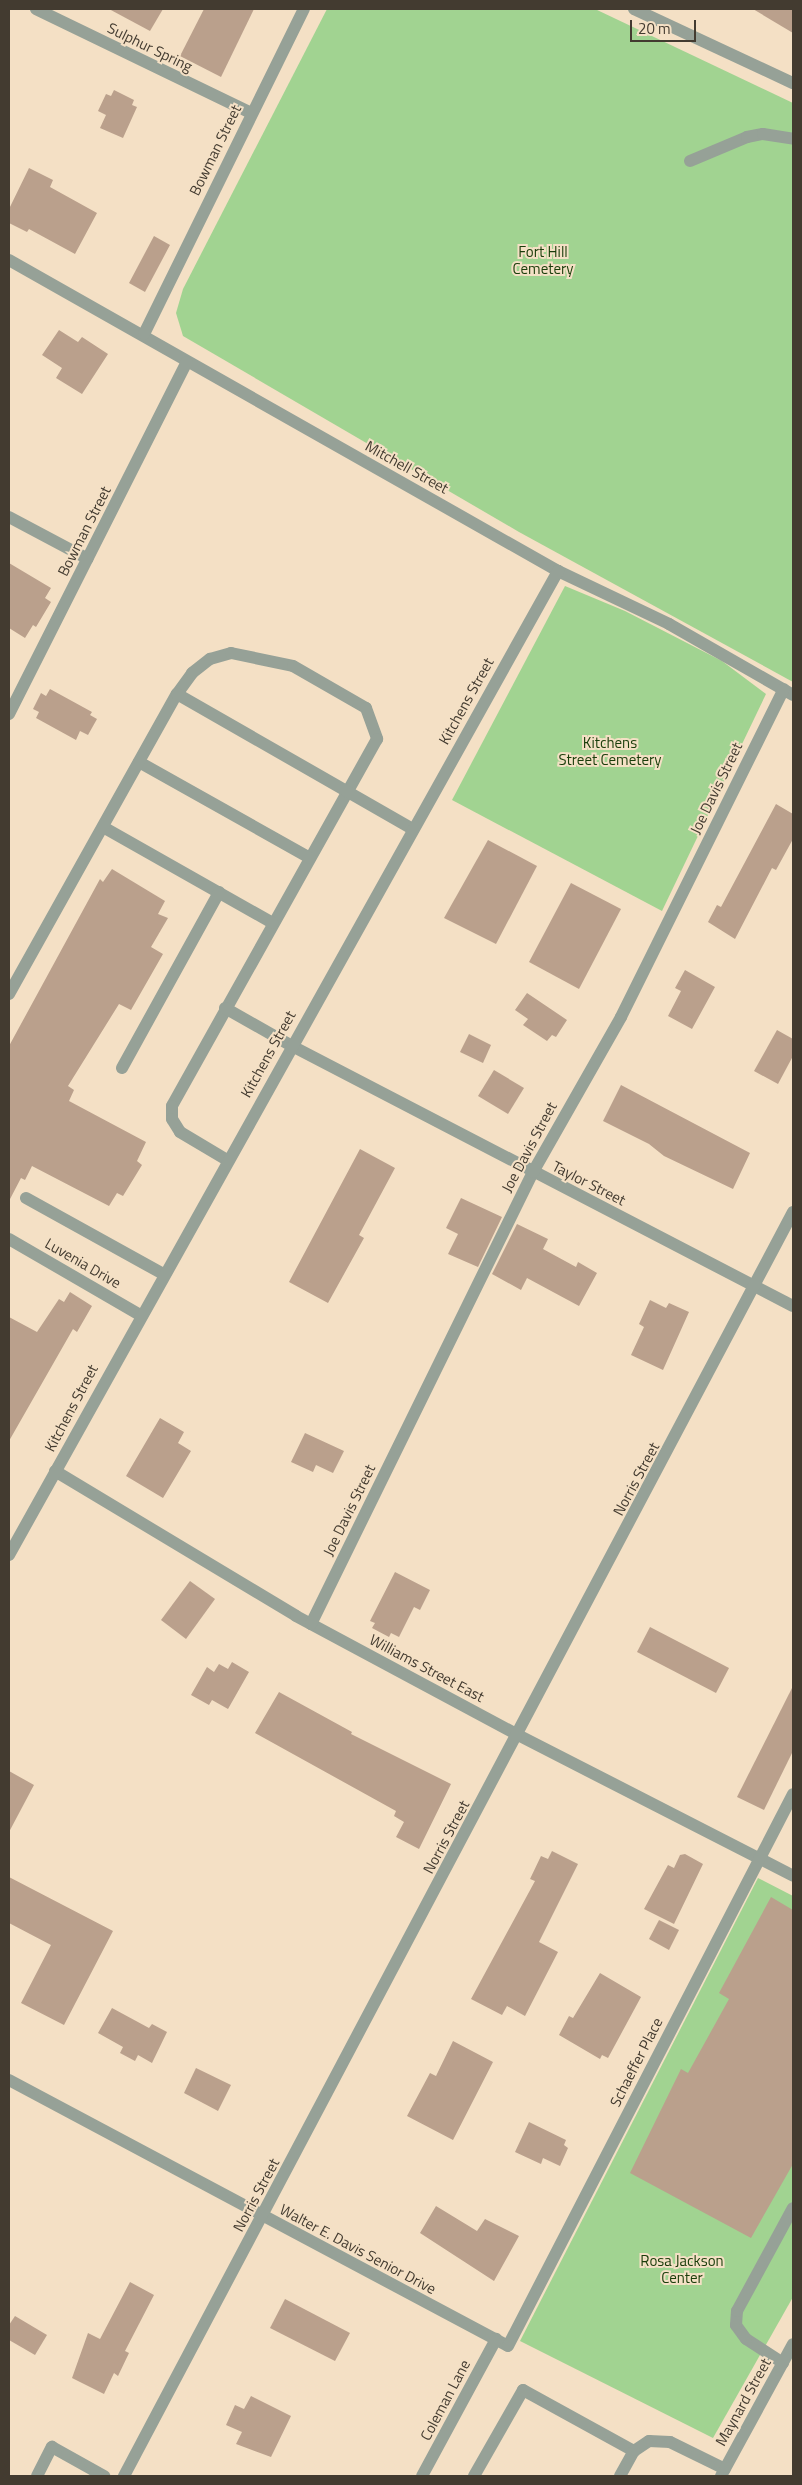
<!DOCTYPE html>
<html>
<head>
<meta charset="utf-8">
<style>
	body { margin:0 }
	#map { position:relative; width:802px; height:2485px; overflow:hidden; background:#f4e0c5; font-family:"Titillium Web",sans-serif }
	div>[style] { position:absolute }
	.green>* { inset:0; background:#a1d391 }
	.building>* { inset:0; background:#baa08c }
	.minor>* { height:12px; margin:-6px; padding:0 6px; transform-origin:6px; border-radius:6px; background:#96a197 }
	span { translate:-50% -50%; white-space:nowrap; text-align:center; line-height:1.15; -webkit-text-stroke:4px #f4e0c5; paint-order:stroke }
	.street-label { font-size:15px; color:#433b30 }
	.park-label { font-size:15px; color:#193d0a }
	.frame { position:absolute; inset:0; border:10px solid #433b30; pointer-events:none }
	.scale { position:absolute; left:630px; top:20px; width:66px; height:22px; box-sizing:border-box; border:2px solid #433b30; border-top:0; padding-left:6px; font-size:15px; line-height:18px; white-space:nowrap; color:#433b30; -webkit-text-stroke:4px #f4e0c5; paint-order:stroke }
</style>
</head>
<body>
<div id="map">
	<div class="green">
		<div style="clip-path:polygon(327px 9px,595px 9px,793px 103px,793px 682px,519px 532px,183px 336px,176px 313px,183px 289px)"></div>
		<div style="clip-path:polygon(565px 586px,625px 611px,722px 661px,766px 694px,662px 911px,452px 800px)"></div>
		<div style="clip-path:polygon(758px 1878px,793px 1896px,793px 2297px,713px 2438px,520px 2341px)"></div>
	</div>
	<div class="building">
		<div style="clip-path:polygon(109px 9px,163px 9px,150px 31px)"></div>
		<div style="clip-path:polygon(204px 9px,254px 9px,221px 77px,180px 56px)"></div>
		<div style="clip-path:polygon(753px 9px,793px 9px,793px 33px)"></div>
		<div style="clip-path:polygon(114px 90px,134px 100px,132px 105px,137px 107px,123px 138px,100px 128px,106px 115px,98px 111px,106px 94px,111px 96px)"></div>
		<div style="clip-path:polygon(29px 168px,53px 180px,50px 187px,97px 213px,75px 254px,29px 229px,27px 232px,9px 223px,9px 209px)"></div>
		<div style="clip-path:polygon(154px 236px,170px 245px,145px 292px,129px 283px)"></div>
		<div style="clip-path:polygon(59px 330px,78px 342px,82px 337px,108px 354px,82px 394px,56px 378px,62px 368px,42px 355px)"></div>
		<div style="clip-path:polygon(9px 563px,51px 588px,45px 598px,51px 602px,36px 627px,33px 625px,25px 638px,9px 628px)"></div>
		<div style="clip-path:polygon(50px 689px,92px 712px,90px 715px,97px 719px,88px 735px,80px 731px,76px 740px,36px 718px,39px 712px,33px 709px,41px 693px,46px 696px)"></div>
		<div style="clip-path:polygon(776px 804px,793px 814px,793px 839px,776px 870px,772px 868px,735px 939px,708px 922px,717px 905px,721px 907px)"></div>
		<div style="clip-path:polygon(488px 840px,537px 866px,496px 944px,444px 918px)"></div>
		<div style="clip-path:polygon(112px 869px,165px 901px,158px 914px,168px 918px,151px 947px,163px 954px,131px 1010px,119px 1004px,68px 1086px,74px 1090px,69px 1101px,146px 1142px,137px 1161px,142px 1165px,123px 1196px,117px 1193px,109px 1206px,32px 1166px,25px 1180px,21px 1178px,9px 1201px,9px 1046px,100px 879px,103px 882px)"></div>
		<div style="clip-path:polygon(571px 883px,621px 909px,579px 989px,529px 962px)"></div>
		<div style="clip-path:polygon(685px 970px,715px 987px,692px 1029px,668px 1016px,681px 991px,675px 988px)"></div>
		<div style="clip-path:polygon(527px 993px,567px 1020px,556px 1037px,552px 1035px,547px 1041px,523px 1025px,528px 1019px,515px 1010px)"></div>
		<div style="clip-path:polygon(777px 1030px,793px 1039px,793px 1056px,778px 1084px,754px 1071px)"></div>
		<div style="clip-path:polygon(469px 1034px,491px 1045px,483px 1063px,460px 1052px)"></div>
		<div style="clip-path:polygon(494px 1070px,524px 1088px,508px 1114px,478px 1096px)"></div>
		<div style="clip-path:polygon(621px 1085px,750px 1153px,733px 1189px,664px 1156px,649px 1144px,603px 1121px)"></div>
		<div style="clip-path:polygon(360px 1149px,395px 1168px,359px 1235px,364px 1238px,328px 1303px,289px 1282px)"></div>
		<div style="clip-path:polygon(461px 1198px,502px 1217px,478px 1267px,448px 1254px,458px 1234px,446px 1228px)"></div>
		<div style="clip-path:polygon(517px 1224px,548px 1239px,543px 1249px,576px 1267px,578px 1262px,597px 1273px,579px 1306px,527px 1278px,521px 1290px,492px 1274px)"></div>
		<div style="clip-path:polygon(70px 1292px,92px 1306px,77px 1332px,73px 1329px,9px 1441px,9px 1317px,37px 1332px,59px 1299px,64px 1302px)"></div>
		<div style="clip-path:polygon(650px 1300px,666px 1308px,669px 1303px,689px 1312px,663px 1370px,631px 1355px,644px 1327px,639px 1324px)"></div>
		<div style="clip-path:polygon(160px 1418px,184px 1432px,178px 1443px,191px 1451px,163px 1498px,126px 1476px)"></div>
		<div style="clip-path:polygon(305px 1433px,344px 1451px,333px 1473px,316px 1465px,313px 1472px,291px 1462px)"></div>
		<div style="clip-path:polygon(395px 1572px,430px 1590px,420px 1610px,414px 1607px,399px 1637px,391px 1633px,389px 1637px,372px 1628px,375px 1623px,370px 1621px)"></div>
		<div style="clip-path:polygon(190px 1581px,215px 1599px,186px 1639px,161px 1620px)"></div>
		<div style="clip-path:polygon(650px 1627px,729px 1668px,716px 1693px,637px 1652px)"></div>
		<div style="clip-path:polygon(232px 1662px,249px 1672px,228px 1709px,212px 1700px,209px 1705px,191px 1695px,207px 1667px,214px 1672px,219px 1664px,228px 1669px)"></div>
		<div style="clip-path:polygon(793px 1686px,793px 1751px,764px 1810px,737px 1797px)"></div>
		<div style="clip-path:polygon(279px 1692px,352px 1732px,351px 1734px,451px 1784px,419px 1849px,396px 1837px,404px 1822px,394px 1816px,396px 1811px,255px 1733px)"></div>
		<div style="clip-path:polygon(9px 1771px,34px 1785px,9px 1832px)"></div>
		<div style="clip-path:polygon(552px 1851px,578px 1864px,539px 1942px,558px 1952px,525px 2016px,507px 2006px,502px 2015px,471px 1999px,535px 1881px,530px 1879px,541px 1856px,548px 1859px)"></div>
		<div style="clip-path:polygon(685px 1854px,703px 1864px,674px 1924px,644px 1909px,668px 1865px,674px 1868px,680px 1855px)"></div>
		<div style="clip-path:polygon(9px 1877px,113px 1931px,64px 2025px,21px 2003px,51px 1945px,9px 1923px)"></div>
		<div style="clip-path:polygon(771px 1897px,793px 1910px,793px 2164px,751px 2238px,630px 2173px,681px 2069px,688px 2073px,729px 1999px,719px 1993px)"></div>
		<div style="clip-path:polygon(659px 1920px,679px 1930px,669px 1950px,649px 1939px)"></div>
		<div style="clip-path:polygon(600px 1973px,641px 1997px,608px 2058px,602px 2055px,600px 2059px,559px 2035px,569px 2016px,573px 2018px)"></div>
		<div style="clip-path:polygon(112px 2008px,149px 2028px,152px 2024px,167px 2032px,152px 2063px,138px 2055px,135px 2061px,120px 2053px,123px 2047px,98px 2033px)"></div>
		<div style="clip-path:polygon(453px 2041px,493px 2062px,453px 2140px,407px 2116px,430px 2073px,436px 2076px)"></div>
		<div style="clip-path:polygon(196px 2068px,231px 2085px,218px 2111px,184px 2093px)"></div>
		<div style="clip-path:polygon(529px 2122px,566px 2140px,564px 2145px,568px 2148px,560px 2166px,543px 2158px,541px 2164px,515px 2152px)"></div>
		<div style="clip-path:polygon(436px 2206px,477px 2231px,485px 2219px,519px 2236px,494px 2281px,420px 2233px)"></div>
		<div style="clip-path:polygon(130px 2282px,154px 2295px,125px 2351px,129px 2353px,118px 2376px,114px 2373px,104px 2394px,72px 2378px,88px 2333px,100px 2339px)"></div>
		<div style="clip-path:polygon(285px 2299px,350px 2333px,335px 2361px,270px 2328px)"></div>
		<div style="clip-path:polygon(15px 2316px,47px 2335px,35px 2355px,9px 2340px,9px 2325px)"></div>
		<div style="clip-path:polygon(251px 2396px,291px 2416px,271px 2457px,236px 2444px,242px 2432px,226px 2425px,235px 2405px,244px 2409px)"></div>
	</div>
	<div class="minor">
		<div style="left:36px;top:9px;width:239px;rotate:25.8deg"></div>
		<div style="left:634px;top:9px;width:175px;rotate:25deg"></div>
		<div style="left:690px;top:161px;width:62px;rotate:-22.8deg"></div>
		<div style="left:747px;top:137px;width:16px;rotate:-11deg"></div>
		<div style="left:763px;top:134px;width:30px;rotate:9deg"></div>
		<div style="left:9px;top:260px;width:631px;rotate:29.53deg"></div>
		<div style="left:558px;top:571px;width:123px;rotate:25.5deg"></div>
		<div style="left:669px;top:624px;width:143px;rotate:29.8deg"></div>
		<div style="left:144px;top:334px;width:362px;rotate:-63.8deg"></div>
		<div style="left:9px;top:517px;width:89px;rotate:28deg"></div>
		<div style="left:177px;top:694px;width:26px;rotate:-54deg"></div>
		<div style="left:192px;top:673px;width:23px;rotate:-38deg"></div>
		<div style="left:210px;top:659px;width:22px;rotate:-16deg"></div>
		<div style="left:231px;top:653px;width:63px;rotate:11.8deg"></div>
		<div style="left:293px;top:666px;width:84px;rotate:29.9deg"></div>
		<div style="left:366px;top:708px;width:33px;rotate:70deg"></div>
		<div style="left:377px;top:739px;width:420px;rotate:119.2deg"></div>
		<div style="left:172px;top:1106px;width:13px;rotate:90deg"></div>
		<div style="left:172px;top:1119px;width:15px;rotate:58deg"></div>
		<div style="left:180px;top:1132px;width:55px;rotate:30.8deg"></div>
		<div style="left:9px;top:714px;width:394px;rotate:-63.2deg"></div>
		<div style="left:139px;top:762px;width:196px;rotate:29.3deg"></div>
		<div style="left:103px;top:827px;width:195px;rotate:29.5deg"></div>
		<div style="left:9px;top:994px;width:344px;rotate:-60.8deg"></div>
		<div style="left:177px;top:694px;width:272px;rotate:29.8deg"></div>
		<div style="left:225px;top:1008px;width:77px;rotate:29.6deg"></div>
		<div style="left:292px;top:1046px;width:564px;rotate:27.43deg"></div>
		<div style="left:122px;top:1068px;width:201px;rotate:-61.1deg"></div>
		<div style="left:26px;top:1198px;width:157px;rotate:29deg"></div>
		<div style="left:9px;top:1239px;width:151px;rotate:30.1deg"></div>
		<div style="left:55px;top:1471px;width:281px;rotate:31deg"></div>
		<div style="left:296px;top:1616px;width:252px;rotate:28.2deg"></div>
		<div style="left:518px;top:1735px;width:309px;rotate:27.1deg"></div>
		<div style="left:9px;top:1555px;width:1127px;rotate:-60.84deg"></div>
		<div style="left:311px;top:1624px;width:504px;rotate:-63.84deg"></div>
		<div style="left:533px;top:1172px;width:178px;rotate:-60.4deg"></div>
		<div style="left:621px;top:1017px;width:366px;rotate:-63.6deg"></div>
		<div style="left:9px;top:2080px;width:565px;rotate:28.06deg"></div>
		<div style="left:508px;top:2346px;width:621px;rotate:-62.69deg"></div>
		<div style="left:783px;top:2363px;width:44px;rotate:-147deg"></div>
		<div style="left:746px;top:2339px;width:17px;rotate:-126deg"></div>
		<div style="left:736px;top:2325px;width:14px;rotate:-86deg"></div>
		<div style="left:737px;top:2311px;width:117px;rotate:-61.5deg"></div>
		<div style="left:37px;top:2476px;width:33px;rotate:-63deg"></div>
		<div style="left:52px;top:2447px;width:60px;rotate:29.1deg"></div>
		<div style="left:124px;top:2476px;width:1430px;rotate:-62.11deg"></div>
		<div style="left:422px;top:2476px;width:156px;rotate:-61.6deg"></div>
		<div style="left:474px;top:2476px;width:99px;rotate:-60.3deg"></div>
		<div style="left:523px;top:2390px;width:127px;rotate:28.8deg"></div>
		<div style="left:634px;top:2451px;width:18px;rotate:-34deg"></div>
		<div style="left:649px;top:2441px;width:21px;rotate:3deg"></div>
		<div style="left:670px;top:2442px;width:61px;rotate:26.1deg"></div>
		<div style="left:620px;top:2476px;width:29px;rotate:-61deg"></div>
		<div style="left:721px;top:2476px;width:150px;rotate:-61.4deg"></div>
	</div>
	<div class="street-label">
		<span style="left:150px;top:47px;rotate:26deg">Sulphur Spring</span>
		<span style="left:215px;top:150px;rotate:-64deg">Bowman Street</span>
		<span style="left:407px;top:467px;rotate:29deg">Mitchell Street</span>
		<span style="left:84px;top:531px;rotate:-63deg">Bowman Street</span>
		<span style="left:466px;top:701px;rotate:-61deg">Kitchens Street</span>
		<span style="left:716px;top:788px;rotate:-64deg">Joe Davis Street</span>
		<span style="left:268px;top:1054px;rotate:-61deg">Kitchens Street</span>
		<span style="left:529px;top:1147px;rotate:-62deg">Joe Davis Street</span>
		<span style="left:589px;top:1183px;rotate:27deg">Taylor Street</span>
		<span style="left:83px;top:1263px;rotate:30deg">Luvenia Drive</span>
		<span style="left:71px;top:1408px;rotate:-62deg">Kitchens Street</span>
		<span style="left:636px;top:1479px;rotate:-62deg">Norris Street</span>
		<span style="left:349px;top:1510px;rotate:-64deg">Joe Davis Street</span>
		<span style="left:427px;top:1668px;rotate:28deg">Williams Street East</span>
		<span style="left:446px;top:1837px;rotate:-62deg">Norris Street</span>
		<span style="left:636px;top:2062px;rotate:-63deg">Schaeffer Place</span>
		<span style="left:256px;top:2195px;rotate:-62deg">Norris Street</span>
		<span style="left:358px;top:2249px;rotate:28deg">Walter E. Davis Senior Drive</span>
		<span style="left:445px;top:2400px;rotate:-62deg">Coleman Lane</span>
		<span style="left:743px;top:2402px;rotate:-61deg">Maynard Street</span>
	</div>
	<div class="park-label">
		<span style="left:543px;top:260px">Fort Hill<br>Cemetery</span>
		<span style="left:610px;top:751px">Kitchens<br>Street Cemetery</span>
		<span style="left:682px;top:2269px">Rosa Jackson<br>Center</span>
	</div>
	<div class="frame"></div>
	<div class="scale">20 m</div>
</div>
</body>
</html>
